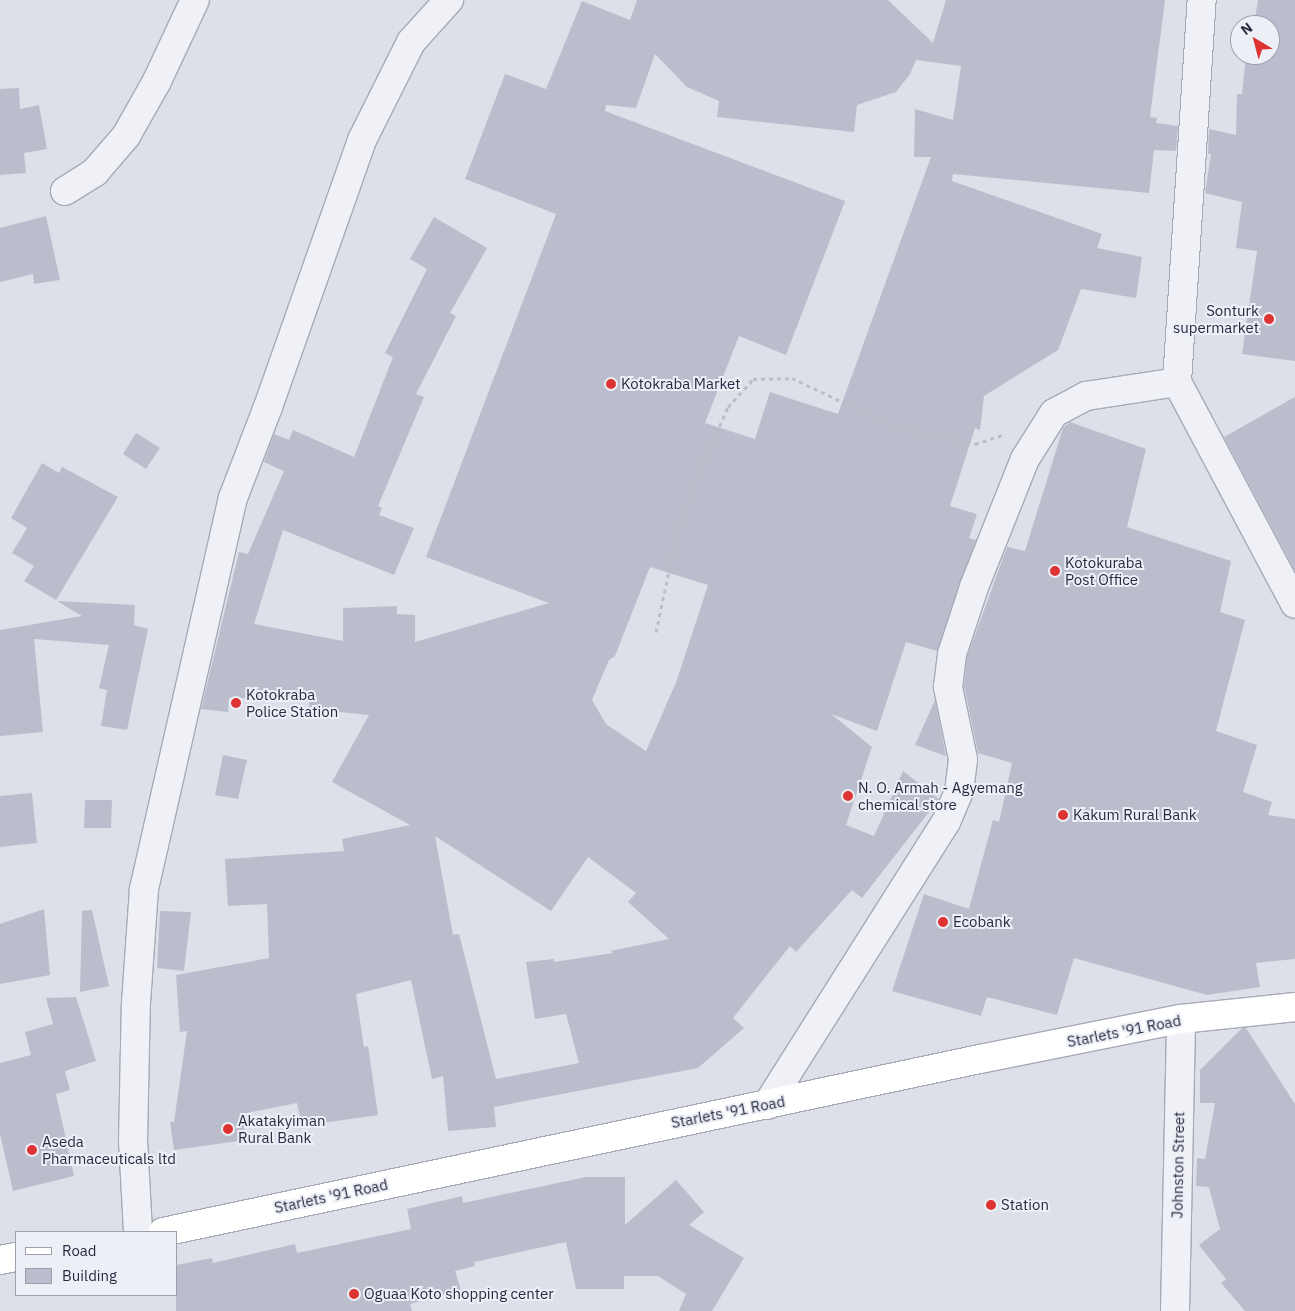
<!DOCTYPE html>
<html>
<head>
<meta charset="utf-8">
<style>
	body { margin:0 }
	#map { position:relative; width:1295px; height:1311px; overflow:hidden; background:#dde0e9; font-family:"IBM Plex Sans",sans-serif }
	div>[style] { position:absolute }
	.building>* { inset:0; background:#babecc }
	.path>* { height:3px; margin-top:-1.5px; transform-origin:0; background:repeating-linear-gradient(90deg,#bbbec8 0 4px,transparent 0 8px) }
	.roads { filter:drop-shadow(1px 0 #a6aab7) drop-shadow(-1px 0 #a6aab7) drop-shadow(0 1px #a6aab7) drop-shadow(0 -1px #a6aab7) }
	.street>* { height:28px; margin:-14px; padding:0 14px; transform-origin:14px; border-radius:14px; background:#f0f1f7 }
	.secondary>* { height:28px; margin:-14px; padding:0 14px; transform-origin:14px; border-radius:14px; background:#fff }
	.dots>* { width:14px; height:14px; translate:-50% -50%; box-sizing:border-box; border:2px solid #edeff6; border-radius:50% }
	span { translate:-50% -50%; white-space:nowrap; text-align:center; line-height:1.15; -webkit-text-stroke:4px #edeff6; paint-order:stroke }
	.poi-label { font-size:15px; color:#252b41 }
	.right { translate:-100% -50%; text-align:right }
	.left { translate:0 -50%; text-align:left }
	.street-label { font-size:15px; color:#252b41 }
	.legend { position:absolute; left:15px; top:1231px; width:162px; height:65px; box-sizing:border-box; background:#edeff6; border:1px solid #9da1ae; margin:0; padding:6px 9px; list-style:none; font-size:15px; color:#252b41 }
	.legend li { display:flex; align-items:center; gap:10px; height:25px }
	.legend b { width:25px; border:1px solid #9da1ae }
	.north { position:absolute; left:1230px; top:15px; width:50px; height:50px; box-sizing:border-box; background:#edeff6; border:1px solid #9da1ae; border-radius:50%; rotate:323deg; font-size:14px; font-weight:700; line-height:20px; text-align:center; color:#252b41 }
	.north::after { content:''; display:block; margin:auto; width:18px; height:22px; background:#dd3433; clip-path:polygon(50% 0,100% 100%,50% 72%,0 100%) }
</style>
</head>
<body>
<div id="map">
	<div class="building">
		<div style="clip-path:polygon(evenodd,637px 0,888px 0,933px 43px,946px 0,1165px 0,1150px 117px,1157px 118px,1156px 123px,1178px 126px,1176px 151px,1154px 150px,1149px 193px,953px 174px,952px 181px,1102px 234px,1097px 248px,1142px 257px,1136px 298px,1081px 289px,1058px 350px,984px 396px,980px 430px,975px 428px,950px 506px,977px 514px,969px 538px,976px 540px,937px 651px,906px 642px,877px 731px,831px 714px,872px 747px,846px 825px,874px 836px,903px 771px,939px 799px,862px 898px,852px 890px,796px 952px,790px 946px,733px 1018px,744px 1028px,698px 1068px,494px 1107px,496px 1127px,448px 1131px,443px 1076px,432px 1079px,411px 980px,356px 994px,364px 1047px,368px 1046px,378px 1115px,302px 1126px,297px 1103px,242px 1114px,246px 1140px,174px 1150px,170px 1122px,174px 1122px,187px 1031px,180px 1032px,176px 975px,269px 958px,267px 904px,228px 906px,225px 859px,344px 851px,342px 839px,410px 825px,332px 782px,369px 715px,309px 709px,309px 699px,229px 698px,228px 712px,201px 709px,239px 552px,248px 554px,284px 471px,264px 462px,274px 434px,289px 440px,293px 430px,354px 457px,393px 357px,385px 353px,427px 269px,410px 259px,434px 217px,487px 248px,450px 313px,456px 316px,416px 394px,424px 397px,378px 506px,382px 508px,379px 515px,414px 528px,394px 575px,283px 530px,254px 624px,343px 641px,343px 608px,397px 606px,397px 614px,415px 615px,415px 642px,549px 603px,426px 557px,556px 214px,465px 179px,505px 74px,546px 89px,582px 1px,630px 20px,637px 0,655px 54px,687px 87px,719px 101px,717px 117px,854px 132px,857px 105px,896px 92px,910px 74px,916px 60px,961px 66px,953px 120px,915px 109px,914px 157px,931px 157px,838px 414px,770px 392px,755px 439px,705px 423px,739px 336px,786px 355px,845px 201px,605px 111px,606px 105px,636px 108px,655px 54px,637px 0,650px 567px,708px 585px,677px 680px,646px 751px,606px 724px,592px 700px,609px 660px,615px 656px,650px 567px,637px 0,435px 836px,551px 911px,588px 857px,636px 893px,628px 902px,669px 939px,610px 951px,613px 953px,554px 962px,554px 959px,526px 962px,535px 1019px,566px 1014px,579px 1063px,496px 1079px,459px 934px,453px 935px,435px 836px)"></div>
		<div style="clip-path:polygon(1258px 0,1295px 0,1295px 361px,1242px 354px,1257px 251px,1236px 248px,1242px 202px,1205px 193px,1211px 154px,1208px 154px,1209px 129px,1236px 135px,1237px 94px,1242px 94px,1246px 55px,1270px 55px,1270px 25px,1254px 25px)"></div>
		<div style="clip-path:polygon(19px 88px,20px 109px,39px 105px,47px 149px,24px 153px,26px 173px,0 175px,0 89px)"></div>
		<div style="clip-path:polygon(46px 216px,60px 280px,34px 284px,33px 274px,0 282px,0 228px)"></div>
		<div style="clip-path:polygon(1295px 397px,1295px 571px,1224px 437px)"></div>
		<div style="clip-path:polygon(1070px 422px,1146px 449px,1127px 527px,1231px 561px,1220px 612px,1245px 620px,1216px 731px,1257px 745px,1243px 792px,1272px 802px,1268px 815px,1295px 819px,1295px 959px,1256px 963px,1260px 987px,1207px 995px,1074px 958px,1057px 1015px,987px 997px,981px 1016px,892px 991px,924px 894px,969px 909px,993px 820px,999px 822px,1012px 763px,978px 753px,964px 686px,967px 657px,1007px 547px,1025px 551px,1063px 428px)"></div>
		<div style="clip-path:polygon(136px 433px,160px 448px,146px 469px,123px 454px)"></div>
		<div style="clip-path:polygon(42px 463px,59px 473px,62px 467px,118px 497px,56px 600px,24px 581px,34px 566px,12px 553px,27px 528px,11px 518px)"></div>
		<div style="clip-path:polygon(57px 601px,135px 605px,134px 625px,148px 629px,127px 730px,101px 726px,107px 690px,99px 688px,109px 645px,34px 639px,43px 732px,0 736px,0 630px,82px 616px)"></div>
		<div style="clip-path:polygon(935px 700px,946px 756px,915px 745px)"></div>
		<div style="clip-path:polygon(223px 755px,247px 760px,238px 799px,215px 795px)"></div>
		<div style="clip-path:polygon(32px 793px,37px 843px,0 847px,0 796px)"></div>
		<div style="clip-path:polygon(85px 800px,112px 800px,111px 828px,84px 828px)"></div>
		<div style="clip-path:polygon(44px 909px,50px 975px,0 984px,0 924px)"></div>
		<div style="clip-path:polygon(92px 910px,109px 986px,80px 992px,82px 911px)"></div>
		<div style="clip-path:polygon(160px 911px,191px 912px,184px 971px,157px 968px)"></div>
		<div style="clip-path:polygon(76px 997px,96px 1061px,65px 1071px,70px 1090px,56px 1094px,74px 1176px,13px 1191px,0 1134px,0 1063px,31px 1055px,25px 1032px,53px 1024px,46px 998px)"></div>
		<div style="clip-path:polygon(1242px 1028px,1246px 1028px,1295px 1104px,1295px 1311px,1245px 1311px,1221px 1283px,1226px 1279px,1199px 1245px,1220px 1229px,1209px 1187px,1196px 1186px,1197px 1158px,1205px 1159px,1215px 1103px,1200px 1103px,1200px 1070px)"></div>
		<div style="clip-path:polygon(586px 1177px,625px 1177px,625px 1225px,676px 1180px,704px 1212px,689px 1225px,744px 1258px,712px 1311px,679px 1311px,686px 1294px,658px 1276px,624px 1276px,624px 1289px,576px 1289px,566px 1242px,474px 1262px,475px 1266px,455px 1271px,461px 1290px,410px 1304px,412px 1311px,176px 1311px,176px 1265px,212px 1258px,213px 1263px,295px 1244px,297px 1253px,411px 1229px,407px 1209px,462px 1196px,463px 1203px)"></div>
	</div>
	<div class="path">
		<div style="left:656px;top:632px;width:100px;rotate:-77.9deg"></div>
		<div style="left:677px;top:534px;width:68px;rotate:-70.2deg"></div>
		<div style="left:700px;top:470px;width:69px;rotate:-66deg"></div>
		<div style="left:728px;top:407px;width:38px;rotate:-48deg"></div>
		<div style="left:753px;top:379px;width:39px;rotate:-1deg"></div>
		<div style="left:792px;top:378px;width:110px;rotate:25.4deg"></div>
		<div style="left:891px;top:425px;width:45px;rotate:14deg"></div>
		<div style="left:935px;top:436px;width:41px;rotate:11.3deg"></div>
		<div style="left:975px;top:444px;width:29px;rotate:-18deg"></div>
	</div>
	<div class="roads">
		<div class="street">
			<div style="left:65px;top:191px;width:36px;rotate:-32deg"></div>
			<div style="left:95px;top:172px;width:48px;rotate:-49.3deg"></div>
			<div style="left:126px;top:136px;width:63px;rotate:-60.6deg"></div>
			<div style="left:157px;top:81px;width:89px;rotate:-64.9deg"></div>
			<div style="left:1177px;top:382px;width:251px;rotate:62deg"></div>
			<div style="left:767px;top:1105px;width:335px;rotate:-57.7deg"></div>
			<div style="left:946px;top:822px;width:33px;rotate:-67deg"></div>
			<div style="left:959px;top:792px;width:33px;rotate:-83deg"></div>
			<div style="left:963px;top:759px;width:74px;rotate:-101.8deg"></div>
			<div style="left:948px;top:687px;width:33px;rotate:-83deg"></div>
			<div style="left:952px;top:654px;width:71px;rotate:-71.8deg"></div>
			<div style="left:974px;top:587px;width:138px;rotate:-68.3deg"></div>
			<div style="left:1025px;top:459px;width:54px;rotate:-57.8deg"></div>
			<div style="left:1054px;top:413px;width:36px;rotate:-28deg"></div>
			<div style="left:1086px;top:396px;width:92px;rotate:-8.7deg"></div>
			<div style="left:1177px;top:382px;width:383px;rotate:-86.3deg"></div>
			<div style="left:138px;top:1232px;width:91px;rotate:-93.1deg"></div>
			<div style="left:133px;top:1141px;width:138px;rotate:-88.8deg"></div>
			<div style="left:136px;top:1003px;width:114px;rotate:-86deg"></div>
			<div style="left:144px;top:889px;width:401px;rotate:-77.2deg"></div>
			<div style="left:233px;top:498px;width:97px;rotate:-69deg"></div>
			<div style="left:268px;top:407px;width:283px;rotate:-70.6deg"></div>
			<div style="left:362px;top:140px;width:110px;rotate:-63.4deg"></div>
			<div style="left:411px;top:42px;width:57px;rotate:-47.9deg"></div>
			<div style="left:1175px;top:1311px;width:292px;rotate:-88.8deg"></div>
		</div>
		<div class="secondary">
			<div style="left:163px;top:1232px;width:835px;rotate:-11.96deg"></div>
			<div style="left:980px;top:1059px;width:205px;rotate:-11.3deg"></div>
			<div style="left:1181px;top:1019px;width:115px;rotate:-6deg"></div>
			<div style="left:0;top:1260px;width:16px;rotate:-11deg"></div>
		</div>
	</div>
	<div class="dots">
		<div style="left:1269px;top:319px;background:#dd3433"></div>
		<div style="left:611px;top:384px;background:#dd3433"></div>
		<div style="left:1055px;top:571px;background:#dd3433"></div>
		<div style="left:236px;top:703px;background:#dd3433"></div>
		<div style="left:848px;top:796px;background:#dd3433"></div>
		<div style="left:1063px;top:815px;background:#dd3433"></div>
		<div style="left:943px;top:922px;background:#dd3433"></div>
		<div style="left:228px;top:1129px;background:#dd3433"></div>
		<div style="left:32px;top:1150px;background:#dd3433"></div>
		<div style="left:991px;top:1205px;background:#dd3433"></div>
		<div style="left:354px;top:1294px;background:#dd3433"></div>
	</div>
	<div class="poi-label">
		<span class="right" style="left:1259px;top:319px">Sonturk<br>supermarket</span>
		<span class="left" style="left:621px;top:384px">Kotokraba Market</span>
		<span class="left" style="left:1065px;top:571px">Kotokuraba<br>Post Office</span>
		<span class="left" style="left:246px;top:703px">Kotokraba<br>Police Station</span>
		<span class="left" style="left:858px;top:796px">N. O. Armah - Agyemang<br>chemical store</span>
		<span class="left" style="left:1073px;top:815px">Kakum Rural Bank</span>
		<span class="left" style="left:953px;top:922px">Ecobank</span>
		<span class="left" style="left:238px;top:1129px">Akatakyiman<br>Rural Bank</span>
		<span class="left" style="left:42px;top:1150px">Aseda<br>Pharmaceuticals ltd</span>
		<span class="left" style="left:1001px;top:1205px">Station</span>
		<span class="left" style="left:364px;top:1294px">Oguaa Koto shopping center</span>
	</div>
	<div class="street-label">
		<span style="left:1124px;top:1031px;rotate:-11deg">Starlets '91 Road</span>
		<span style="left:728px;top:1112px;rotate:-11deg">Starlets '91 Road</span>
		<span style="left:1178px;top:1165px;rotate:-89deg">Johnston Street</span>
		<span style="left:331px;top:1196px;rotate:-12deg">Starlets '91 Road</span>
	</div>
	<ul class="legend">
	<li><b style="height:6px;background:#fff"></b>Road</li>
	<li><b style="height:14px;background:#babecc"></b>Building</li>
	</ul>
	<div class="north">N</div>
</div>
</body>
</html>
